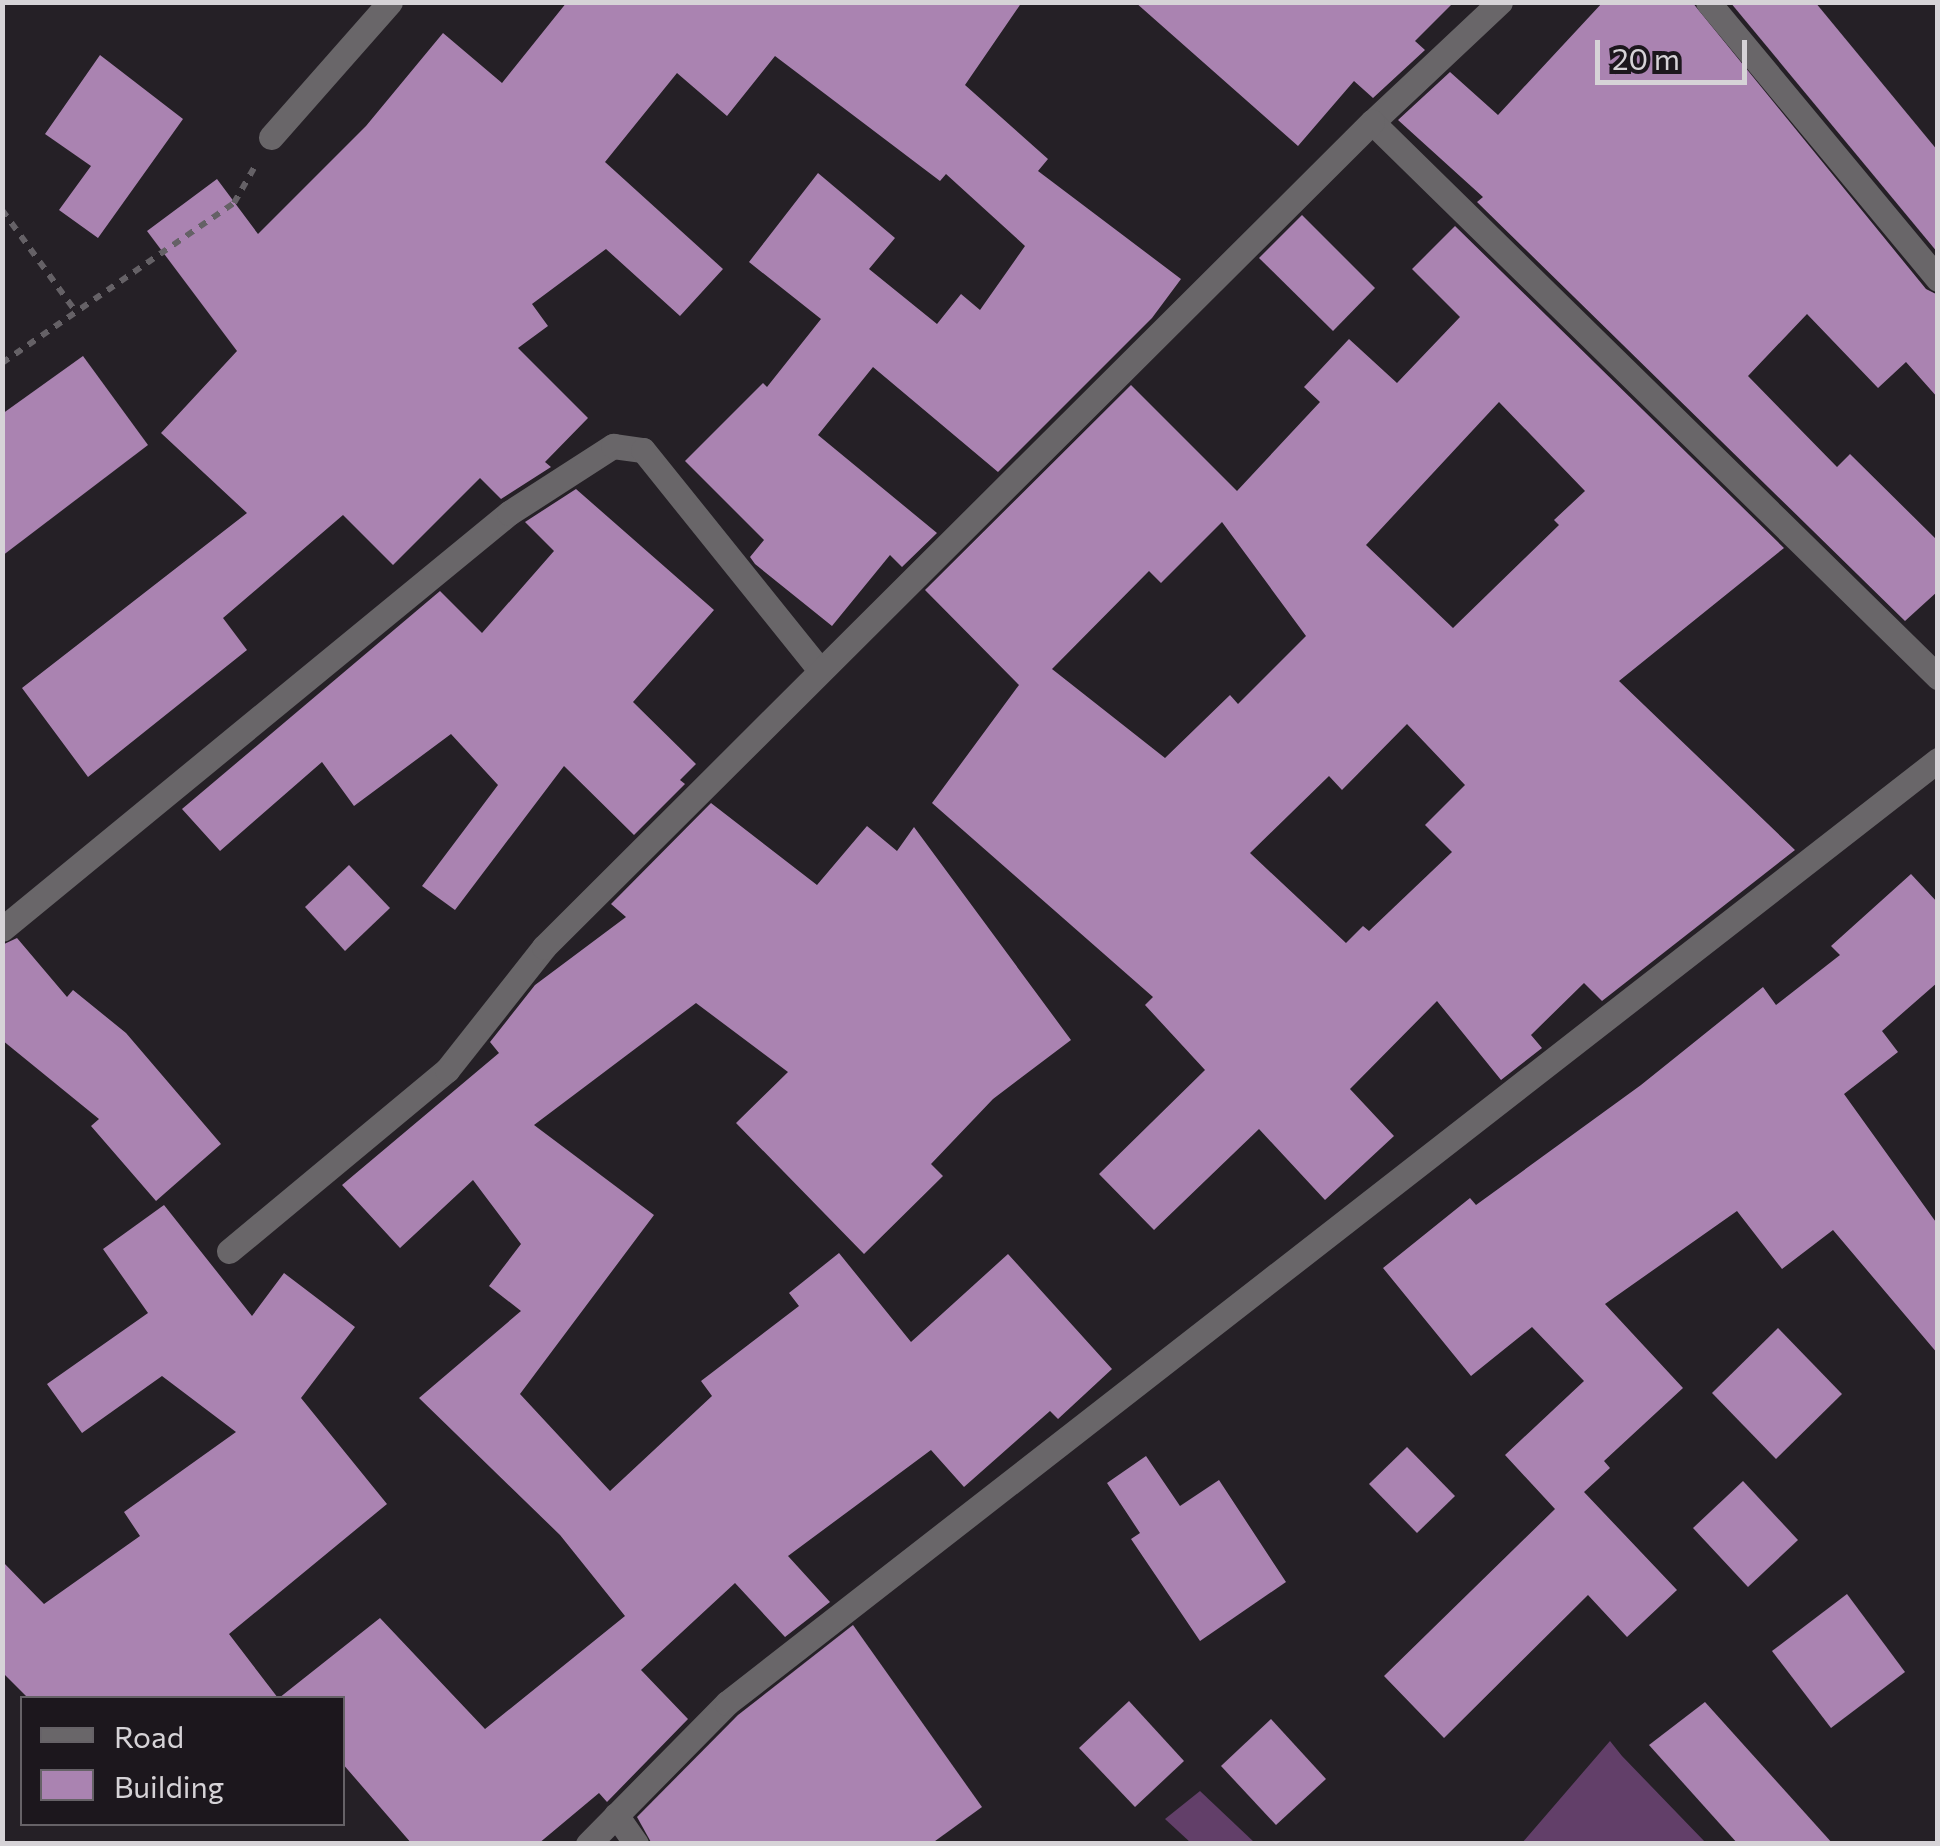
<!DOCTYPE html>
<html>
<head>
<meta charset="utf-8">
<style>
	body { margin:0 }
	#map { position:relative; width:1940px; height:1846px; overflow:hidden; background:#252026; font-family:Commissioner,sans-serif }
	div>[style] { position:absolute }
	.water>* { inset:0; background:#623f69 }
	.building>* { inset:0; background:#aa83b1 }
	.path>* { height:6px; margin-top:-3px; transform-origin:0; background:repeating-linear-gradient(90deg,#656166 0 8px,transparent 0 16px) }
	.minor>* { height:25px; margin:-12.5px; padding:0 12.5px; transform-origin:12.5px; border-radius:12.5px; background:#696669 }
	span { translate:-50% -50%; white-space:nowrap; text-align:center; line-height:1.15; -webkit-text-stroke:10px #1c171d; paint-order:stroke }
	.frame { position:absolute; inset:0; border:5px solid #d6d3d7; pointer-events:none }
	.legend { position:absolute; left:20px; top:1696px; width:325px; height:130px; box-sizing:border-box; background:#1c171d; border:2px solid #666267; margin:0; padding:12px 18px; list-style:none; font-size:30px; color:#d6d3d7 }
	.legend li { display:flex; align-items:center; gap:20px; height:50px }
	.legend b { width:50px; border:2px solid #666267 }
	.scale { position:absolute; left:1595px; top:40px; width:152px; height:45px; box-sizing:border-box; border:5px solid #d6d3d7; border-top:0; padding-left:12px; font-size:30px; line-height:35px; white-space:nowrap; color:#d6d3d7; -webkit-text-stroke:8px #1c171d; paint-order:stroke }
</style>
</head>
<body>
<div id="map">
	<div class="water">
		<div style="clip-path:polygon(1610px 1741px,1622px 1756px,1706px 1843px,1522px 1843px)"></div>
		<div style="clip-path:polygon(1200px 1791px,1255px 1843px,1191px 1843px,1165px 1819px)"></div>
	</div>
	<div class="building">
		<div style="clip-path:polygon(567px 2px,1022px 2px,965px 85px,1048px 159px,1038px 171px,1181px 279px,1152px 318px,998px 472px,873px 367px,818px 435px,937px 533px,902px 567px,890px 555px,832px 626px,755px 564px,750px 557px,764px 540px,685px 461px,763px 383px,767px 387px,821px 319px,749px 262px,818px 173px,895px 238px,869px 269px,937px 324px,961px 294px,980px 310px,1025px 246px,946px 174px,940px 181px,775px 56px,727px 116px,677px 73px,605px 162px,723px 269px,680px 316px,606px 249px,532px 304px,548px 326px,518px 348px,588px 418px,545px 462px,551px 467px,501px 499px,480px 478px,393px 565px,343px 515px,223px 618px,247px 650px,88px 777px,22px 688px,247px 513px,161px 433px,237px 351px,147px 231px,217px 179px,258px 234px,366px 126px,443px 33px,502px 83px)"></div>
		<div style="clip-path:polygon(1135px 2px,1454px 2px,1415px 41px,1425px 50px,1373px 98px,1354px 81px,1298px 146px)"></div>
		<div style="clip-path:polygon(1603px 2px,1692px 2px,1926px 289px,1938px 295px,1938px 398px,1906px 362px,1878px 388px,1807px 314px,1748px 376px,1837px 467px,1850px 454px,1938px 541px,1938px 591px,1905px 621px,1477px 202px,1483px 197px,1398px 120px,1450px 72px,1498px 115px)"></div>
		<div style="clip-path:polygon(1730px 2px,1815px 2px,1938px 151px,1938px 253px)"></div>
		<div style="clip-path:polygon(100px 55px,183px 119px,98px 238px,59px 210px,91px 166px,45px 134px)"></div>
		<div style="clip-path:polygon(1302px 215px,1375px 288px,1333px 331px,1259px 258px)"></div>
		<div style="clip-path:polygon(evenodd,1455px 226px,1784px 548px,1619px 681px,1795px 850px,1602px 1001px,1584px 983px,1531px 1035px,1542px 1048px,1501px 1080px,1437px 1001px,1350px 1089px,1394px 1136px,1325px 1200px,1259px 1129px,1154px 1230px,1099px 1174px,1205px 1070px,1145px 1005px,1153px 997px,932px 803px,1019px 685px,925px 590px,1131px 385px,1237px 491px,1320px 402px,1304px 387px,1349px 339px,1397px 383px,1460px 317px,1412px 269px,1455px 226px,1499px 402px,1585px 491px,1554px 520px,1559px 525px,1453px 628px,1366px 545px,1499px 402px,1455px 226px,1222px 522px,1306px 636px,1238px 704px,1230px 695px,1165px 758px,1052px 669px,1149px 571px,1161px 583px,1222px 522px,1455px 226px,1407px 724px,1465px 785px,1425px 825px,1452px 852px,1369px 931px,1363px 926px,1346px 943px,1250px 853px,1329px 776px,1342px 790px,1407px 724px)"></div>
		<div style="clip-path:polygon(83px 356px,148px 445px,2px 556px,2px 414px)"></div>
		<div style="clip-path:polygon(576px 489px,714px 610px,633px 702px,696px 764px,680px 780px,685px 784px,634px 835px,564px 766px,455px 910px,422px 886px,498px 785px,451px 734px,354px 806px,322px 762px,220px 851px,182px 809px,440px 591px,482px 633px,554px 551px,525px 522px)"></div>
		<div style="clip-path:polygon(711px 803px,817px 885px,867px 826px,897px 851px,914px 827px,1071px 1040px,993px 1099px,931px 1164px,943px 1176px,864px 1254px,736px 1123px,788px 1072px,696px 1003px,534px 1125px,654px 1215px,520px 1394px,610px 1491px,712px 1396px,701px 1381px,799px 1306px,789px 1293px,839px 1253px,911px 1342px,1008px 1254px,1112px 1369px,1058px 1419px,1050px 1411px,964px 1487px,931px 1450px,788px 1556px,830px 1602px,785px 1637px,735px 1583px,641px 1670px,688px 1719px,607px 1802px,599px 1793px,538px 1844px,412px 1844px,342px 1763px,342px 1698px,279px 1698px,380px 1618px,485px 1729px,625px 1616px,560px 1535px,419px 1398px,521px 1311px,489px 1286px,521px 1244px,473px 1180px,400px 1248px,342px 1185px,499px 1053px,490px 1042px,535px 985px,626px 917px,611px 904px)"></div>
		<div style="clip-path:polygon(349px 865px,390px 908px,345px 951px,305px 907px)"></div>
		<div style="clip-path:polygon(1911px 874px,1938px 903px,1938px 982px,1882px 1031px,1898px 1052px,1844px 1094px,1938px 1225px,1938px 1354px,1833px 1230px,1782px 1269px,1737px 1211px,1605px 1304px,1683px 1388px,1604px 1461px,1610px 1468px,1584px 1492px,1677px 1590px,1627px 1637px,1588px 1595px,1444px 1738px,1384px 1676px,1555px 1509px,1505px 1455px,1584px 1381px,1532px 1327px,1471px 1376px,1383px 1268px,1470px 1198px,1476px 1205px,1641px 1085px,1763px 987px,1776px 1005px,1840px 955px,1831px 946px)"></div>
		<div style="clip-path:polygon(17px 938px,67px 997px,73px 990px,126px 1033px,221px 1144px,156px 1201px,91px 1126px,99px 1119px,2px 1040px,2px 945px)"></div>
		<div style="clip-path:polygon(164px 1205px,252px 1316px,284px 1273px,355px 1327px,301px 1398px,387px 1504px,229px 1634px,278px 1698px,28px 1698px,2px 1672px,2px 1561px,44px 1604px,140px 1536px,124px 1512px,236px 1432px,162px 1376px,82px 1433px,47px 1384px,148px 1313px,103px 1249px)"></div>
		<div style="clip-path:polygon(1778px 1328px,1842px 1394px,1776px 1459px,1712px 1393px)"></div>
		<div style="clip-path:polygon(1407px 1447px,1455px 1496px,1417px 1533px,1369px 1484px)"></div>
		<div style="clip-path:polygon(1146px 1456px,1180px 1506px,1219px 1480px,1286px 1582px,1200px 1641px,1131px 1539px,1140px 1533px,1107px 1483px)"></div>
		<div style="clip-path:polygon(1743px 1481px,1798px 1540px,1748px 1587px,1693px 1528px)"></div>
		<div style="clip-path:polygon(1847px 1594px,1905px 1672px,1831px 1728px,1772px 1651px)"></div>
		<div style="clip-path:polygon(853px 1625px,982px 1807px,931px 1844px,652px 1844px,637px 1817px,738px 1715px)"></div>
		<div style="clip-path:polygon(1129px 1701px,1184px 1761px,1135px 1807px,1079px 1748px)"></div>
		<div style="clip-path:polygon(1705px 1702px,1833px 1844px,1738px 1844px,1649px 1745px)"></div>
		<div style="clip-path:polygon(1271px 1719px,1326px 1779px,1276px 1825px,1221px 1766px)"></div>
	</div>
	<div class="path">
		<div style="left:2px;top:210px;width:122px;rotate:54deg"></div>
		<div style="left:2px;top:363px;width:282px;rotate:-34.6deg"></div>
		<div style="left:234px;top:203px;width:40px;rotate:-60.3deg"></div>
	</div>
	<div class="minor">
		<div style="left:1500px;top:2px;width:175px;rotate:136.8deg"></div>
		<div style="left:1372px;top:122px;width:793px;rotate:44.44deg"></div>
		<div style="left:1708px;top:2px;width:360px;rotate:50.3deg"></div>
		<div style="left:271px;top:137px;width:180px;rotate:-48.6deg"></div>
		<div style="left:2px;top:929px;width:656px;rotate:-39.37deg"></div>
		<div style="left:509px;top:513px;width:124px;rotate:-32.8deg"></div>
		<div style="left:613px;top:446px;width:30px;rotate:8deg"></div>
		<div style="left:643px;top:450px;width:280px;rotate:51.2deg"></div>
		<div style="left:229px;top:1251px;width:283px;rotate:-39.7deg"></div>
		<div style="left:447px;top:1070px;width:157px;rotate:-51.7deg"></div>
		<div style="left:544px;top:947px;width:1169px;rotate:-44.9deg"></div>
		<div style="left:616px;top:1815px;width:35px;rotate:55deg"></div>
		<div style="left:588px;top:1844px;width:198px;rotate:-45.4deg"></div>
		<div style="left:727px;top:1703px;width:1535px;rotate:-37.91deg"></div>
	</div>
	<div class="frame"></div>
	<ul class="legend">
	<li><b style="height:12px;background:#696669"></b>Road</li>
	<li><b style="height:28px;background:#aa83b1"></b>Building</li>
	</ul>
	<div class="scale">20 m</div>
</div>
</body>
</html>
